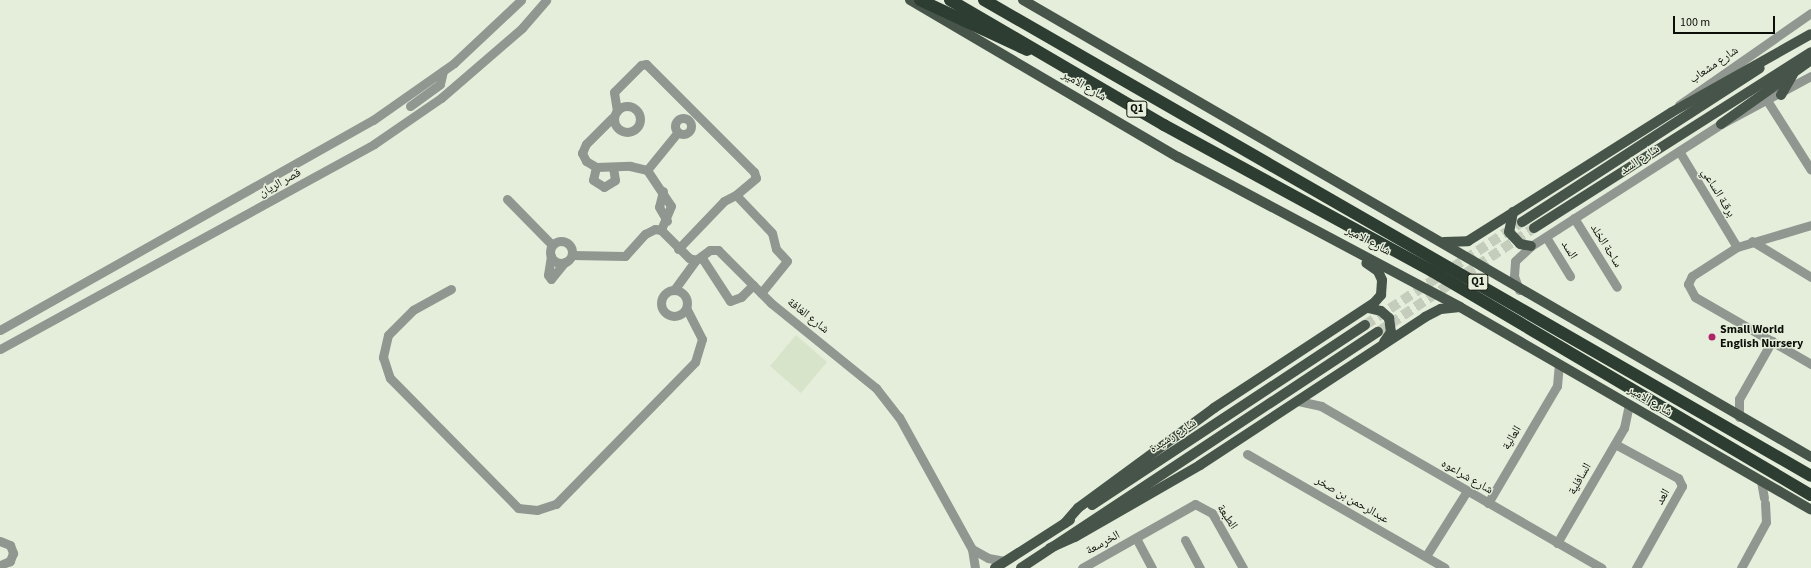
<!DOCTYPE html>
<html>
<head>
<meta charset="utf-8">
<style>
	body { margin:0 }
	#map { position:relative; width:1811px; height:568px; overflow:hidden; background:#e5eedb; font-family:"Source Sans 3","Noto Naskh Arabic",sans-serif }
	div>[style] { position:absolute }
	.built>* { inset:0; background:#d8e4ca }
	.major-tunnel>* { height:10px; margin-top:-5px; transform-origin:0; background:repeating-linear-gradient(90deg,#c4ccbb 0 10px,transparent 0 15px) }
	.minor>* { height:9px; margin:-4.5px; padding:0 4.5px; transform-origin:4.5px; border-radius:4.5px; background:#909791 }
	.minor>.ring { margin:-4.5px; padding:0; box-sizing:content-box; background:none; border:9px solid #909791; border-radius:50% }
	.major>* { height:10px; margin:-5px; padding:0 5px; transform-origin:5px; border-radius:5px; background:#47544a }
	.highway>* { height:12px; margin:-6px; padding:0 6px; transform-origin:6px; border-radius:6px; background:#2e3d32 }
	.dots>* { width:11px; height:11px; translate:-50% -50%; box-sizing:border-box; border:2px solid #e5eedb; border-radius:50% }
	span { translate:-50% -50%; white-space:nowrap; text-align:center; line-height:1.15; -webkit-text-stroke:3px #e5eedb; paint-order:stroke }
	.shield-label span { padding:1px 3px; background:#e5eedb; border:1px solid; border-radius:3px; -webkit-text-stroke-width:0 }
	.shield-label { font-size:11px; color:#0c0e08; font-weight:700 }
	.street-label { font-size:12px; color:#0c0e08 }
	.poi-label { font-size:12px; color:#0c0e08; font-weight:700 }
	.left { translate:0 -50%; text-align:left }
	.scale { position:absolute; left:1673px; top:16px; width:102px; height:18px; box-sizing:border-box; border:2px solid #0c0e08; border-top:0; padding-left:5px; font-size:12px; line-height:14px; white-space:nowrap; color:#0c0e08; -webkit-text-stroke:3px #e5eedb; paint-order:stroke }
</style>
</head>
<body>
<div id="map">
	<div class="built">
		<div style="clip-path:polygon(796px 335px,827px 362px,801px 393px,770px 366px)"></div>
	</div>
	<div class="major-tunnel">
		<div style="left:1365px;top:325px;width:188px;rotate:-33.3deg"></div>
		<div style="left:1378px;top:332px;width:187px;rotate:-33.7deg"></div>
	</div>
	<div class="minor">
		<div style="left:1768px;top:102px;width:80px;rotate:57.7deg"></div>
		<div style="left:1679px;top:105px;width:161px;rotate:-34.9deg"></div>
		<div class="ring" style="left:614px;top:106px;width:17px;height:17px"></div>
		<div style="left:410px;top:106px;width:37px;rotate:-36deg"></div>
		<div style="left:440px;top:84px;width:13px;rotate:-77deg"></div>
		<div style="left:617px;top:111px;width:19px;rotate:-99deg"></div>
		<div style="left:614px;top:92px;width:38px;rotate:-45deg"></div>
		<div style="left:641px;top:65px;width:5px;rotate:-11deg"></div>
		<div style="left:646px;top:64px;width:153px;rotate:45deg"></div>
		<div style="left:754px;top:172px;width:6px;rotate:72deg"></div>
		<div style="left:756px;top:178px;width:26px;rotate:140deg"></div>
		<div class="ring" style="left:675px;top:118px;width:7px;height:7px"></div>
		<div style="left:612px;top:118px;width:37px;rotate:135deg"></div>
		<div style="left:586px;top:144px;width:10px;rotate:114deg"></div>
		<div style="left:582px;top:153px;width:9px;rotate:63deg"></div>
		<div style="left:586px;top:161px;width:12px;rotate:31deg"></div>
		<div style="left:596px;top:167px;width:34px;rotate:-2deg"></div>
		<div style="left:630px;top:166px;width:17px;rotate:13deg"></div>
		<div style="left:647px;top:170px;width:43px;rotate:56.3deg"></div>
		<div style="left:671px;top:206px;width:26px;rotate:113deg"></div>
		<div style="left:1679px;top:151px;width:112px;rotate:58.9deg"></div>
		<div style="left:596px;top:167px;width:13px;rotate:103deg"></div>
		<div style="left:593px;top:180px;width:13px;rotate:32deg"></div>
		<div style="left:604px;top:187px;width:13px;rotate:-32deg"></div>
		<div style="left:615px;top:180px;width:13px;rotate:-99deg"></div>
		<div style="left:647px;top:170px;width:49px;rotate:-50.8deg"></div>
		<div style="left:663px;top:191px;width:16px;rotate:104deg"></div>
		<div style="left:659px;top:207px;width:16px;rotate:60deg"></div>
		<div style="left:507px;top:199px;width:64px;rotate:45.6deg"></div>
		<div style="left:1574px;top:218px;width:81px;rotate:58.1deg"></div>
		<div style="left:1811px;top:225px;width:77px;rotate:163.4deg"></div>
		<div style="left:1737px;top:247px;width:54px;rotate:147.2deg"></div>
		<div style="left:1692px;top:276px;width:9px;rotate:117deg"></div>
		<div style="left:1688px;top:284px;width:15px;rotate:62deg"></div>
		<div style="left:1695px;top:297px;width:134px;rotate:30deg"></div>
		<div style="left:1546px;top:237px;width:46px;rotate:58.4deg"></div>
		<div class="ring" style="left:550px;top:241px;width:13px;height:13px"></div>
		<div style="left:1752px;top:241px;width:69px;rotate:31.4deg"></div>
		<div style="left:678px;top:249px;width:66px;rotate:-46.2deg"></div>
		<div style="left:724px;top:201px;width:13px;rotate:-27deg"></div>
		<div style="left:736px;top:195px;width:52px;rotate:46.5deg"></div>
		<div style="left:772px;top:233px;width:16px;rotate:76deg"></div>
		<div style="left:776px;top:249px;width:16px;rotate:47deg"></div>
		<div style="left:787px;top:261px;width:41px;rotate:129.1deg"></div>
		<div style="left:572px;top:255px;width:53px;rotate:1.1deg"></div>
		<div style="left:625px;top:256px;width:30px;rotate:-48deg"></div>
		<div style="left:645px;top:234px;width:11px;rotate:-27deg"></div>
		<div style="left:655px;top:229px;width:6px;rotate:9deg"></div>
		<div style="left:661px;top:230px;width:40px;rotate:45deg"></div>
		<div style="left:689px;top:258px;width:7px;rotate:16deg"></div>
		<div style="left:696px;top:260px;width:17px;rotate:-36deg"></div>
		<div style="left:710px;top:250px;width:8px"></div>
		<div style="left:718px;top:250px;width:75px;rotate:45deg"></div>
		<div style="left:771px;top:303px;width:135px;rotate:39deg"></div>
		<div style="left:876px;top:388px;width:37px;rotate:52deg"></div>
		<div style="left:899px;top:417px;width:151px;rotate:61.1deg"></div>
		<div style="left:972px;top:549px;width:19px;rotate:81deg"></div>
		<div style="left:551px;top:256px;width:19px;rotate:99deg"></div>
		<div style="left:548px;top:275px;width:5px;rotate:53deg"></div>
		<div style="left:551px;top:279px;width:22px;rotate:-51deg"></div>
		<div style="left:702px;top:258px;width:51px;rotate:56.9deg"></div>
		<div style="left:730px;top:301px;width:12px;rotate:-20deg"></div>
		<div style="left:741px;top:297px;width:17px;rotate:-45deg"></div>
		<div style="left:451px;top:289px;width:43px;rotate:151.1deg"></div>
		<div style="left:413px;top:310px;width:35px;rotate:135deg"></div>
		<div style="left:388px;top:335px;width:23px;rotate:103deg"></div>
		<div style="left:383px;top:357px;width:22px;rotate:72deg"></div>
		<div style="left:390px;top:378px;width:182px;rotate:45.4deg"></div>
		<div style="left:518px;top:508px;width:19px;rotate:6deg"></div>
		<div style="left:537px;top:510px;width:20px;rotate:-18deg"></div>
		<div style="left:556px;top:504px;width:199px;rotate:-45.6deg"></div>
		<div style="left:695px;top:362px;width:24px;rotate:-73deg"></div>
		<div style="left:702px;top:339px;width:34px;rotate:-117deg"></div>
		<div class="ring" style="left:661px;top:290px;width:17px;height:17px"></div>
		<div style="left:674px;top:290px;width:37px;rotate:-54deg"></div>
		<div style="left:1519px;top:290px;width:15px;rotate:-110deg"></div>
		<div style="left:1514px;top:276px;width:15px;rotate:-86deg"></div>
		<div style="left:1515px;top:261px;width:22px;rotate:-43deg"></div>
		<div style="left:1531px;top:246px;width:226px;rotate:-32.7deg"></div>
		<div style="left:1721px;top:124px;width:102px;rotate:-28.1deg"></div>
		<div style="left:0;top:330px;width:428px;rotate:-29.4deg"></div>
		<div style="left:373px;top:120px;width:99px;rotate:-35.1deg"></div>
		<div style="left:454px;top:63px;width:92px;rotate:-43.2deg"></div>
		<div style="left:0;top:349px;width:426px;rotate:-28.7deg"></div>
		<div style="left:374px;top:144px;width:81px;rotate:-34.5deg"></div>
		<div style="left:441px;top:98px;width:107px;rotate:-40.8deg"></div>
		<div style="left:522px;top:28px;width:37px;rotate:-49deg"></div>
		<div style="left:1298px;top:401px;width:24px;rotate:12deg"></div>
		<div style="left:1321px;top:406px;width:324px;rotate:30deg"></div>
		<div style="left:1739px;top:417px;width:18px;rotate:-90deg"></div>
		<div style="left:1739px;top:399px;width:67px;rotate:-60.4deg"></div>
		<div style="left:1615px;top:444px;width:72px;rotate:28.4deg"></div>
		<div style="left:1678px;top:478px;width:9px;rotate:63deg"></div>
		<div style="left:1682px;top:486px;width:94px;rotate:119.3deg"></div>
		<div style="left:1247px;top:454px;width:228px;rotate:29.9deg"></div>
		<div style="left:1761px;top:481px;width:17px;rotate:80deg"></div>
		<div style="left:1488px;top:503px;width:136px;rotate:-59.5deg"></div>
		<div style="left:1557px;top:386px;width:21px;rotate:-85deg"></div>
		<div style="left:1136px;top:538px;width:34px;rotate:62deg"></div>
		<div style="left:1185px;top:540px;width:32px;rotate:62deg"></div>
		<div style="left:0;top:541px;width:11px;rotate:22deg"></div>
		<div style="left:10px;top:545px;width:9px;rotate:69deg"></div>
		<div style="left:13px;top:553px;width:9px;rotate:111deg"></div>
		<div style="left:10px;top:561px;width:11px;rotate:158deg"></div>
		<div style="left:1557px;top:543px;width:133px;rotate:-59.8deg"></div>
		<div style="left:1624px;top:428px;width:24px;rotate:-78deg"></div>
		<div style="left:972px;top:549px;width:18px;rotate:29deg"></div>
		<div style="left:988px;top:558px;width:17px;rotate:10deg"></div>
		<div style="left:1426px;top:556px;width:77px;rotate:-57.8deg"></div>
		<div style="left:1082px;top:568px;width:130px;rotate:-29.5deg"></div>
		<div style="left:1195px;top:504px;width:19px;rotate:28deg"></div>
		<div style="left:1212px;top:513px;width:63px;rotate:60.6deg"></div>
		<div style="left:1741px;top:568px;width:52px;rotate:-61.5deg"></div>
		<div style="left:1766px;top:522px;width:19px;rotate:-93deg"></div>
	</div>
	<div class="major">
		<div style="left:910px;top:0;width:311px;rotate:30.4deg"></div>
		<div style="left:1178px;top:157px;width:319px;rotate:28deg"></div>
		<div style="left:1460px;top:307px;width:405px;rotate:30deg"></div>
		<div style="left:1023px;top:0;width:911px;rotate:30.11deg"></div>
		<div style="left:1781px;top:95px;width:24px;rotate:-60deg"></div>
		<div style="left:1721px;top:124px;width:110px;rotate:-35.4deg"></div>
		<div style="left:1513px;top:212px;width:20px;rotate:101deg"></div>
		<div style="left:1509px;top:232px;width:16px;rotate:47deg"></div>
		<div style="left:1520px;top:244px;width:11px;rotate:10deg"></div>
		<div style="left:1522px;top:222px;width:283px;rotate:-32.9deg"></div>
		<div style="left:1534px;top:228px;width:328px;rotate:-32.4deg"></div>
		<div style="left:1444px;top:242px;width:24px;rotate:-2deg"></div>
		<div style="left:1468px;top:241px;width:241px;rotate:-32.3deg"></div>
		<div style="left:1672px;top:112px;width:159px;rotate:-29.3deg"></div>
		<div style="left:1368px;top:308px;width:13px;rotate:13deg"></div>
		<div style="left:1381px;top:311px;width:11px;rotate:41deg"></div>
		<div style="left:1389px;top:318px;width:14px;rotate:82deg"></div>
		<div style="left:1391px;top:332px;width:12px;rotate:125deg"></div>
		<div style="left:1092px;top:505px;width:327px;rotate:-33.4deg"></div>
		<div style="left:1065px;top:523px;width:20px;rotate:-49deg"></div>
		<div style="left:1078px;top:508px;width:169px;rotate:-36.3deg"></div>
		<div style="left:1214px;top:408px;width:191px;rotate:-33.3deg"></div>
		<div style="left:1374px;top:303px;width:11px;rotate:-49deg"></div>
		<div style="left:1381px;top:295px;width:15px;rotate:-86deg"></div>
		<div style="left:1382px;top:280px;width:10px;rotate:-114deg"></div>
		<div style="left:1378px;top:271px;width:14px;rotate:-146deg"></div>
		<div style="left:1050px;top:548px;width:27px;rotate:-24deg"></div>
		<div style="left:1075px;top:537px;width:144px;rotate:-29.9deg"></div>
		<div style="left:1200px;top:465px;width:269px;rotate:-33.3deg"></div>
		<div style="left:1425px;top:317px;width:18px;rotate:-27deg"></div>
		<div style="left:1441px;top:309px;width:19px;rotate:-6deg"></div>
		<div style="left:995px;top:568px;width:89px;rotate:-32.6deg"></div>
		<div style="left:1021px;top:568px;width:428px;rotate:-33.5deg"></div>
	</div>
	<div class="highway">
		<div style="left:920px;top:0;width:118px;rotate:25deg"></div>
		<div style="left:950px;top:0;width:248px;rotate:30.3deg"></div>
		<div style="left:1164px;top:125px;width:305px;rotate:28.6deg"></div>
		<div style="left:1432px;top:271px;width:440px;rotate:30.6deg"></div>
		<div style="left:984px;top:0;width:954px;rotate:29.92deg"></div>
	</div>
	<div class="dots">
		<div style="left:1712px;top:337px;background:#ae2465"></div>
	</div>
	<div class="shield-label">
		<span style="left:1137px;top:109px">Q1</span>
		<span style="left:1478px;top:282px">Q1</span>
	</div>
	<div class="street-label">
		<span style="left:1714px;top:65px;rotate:-34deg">شارع مشعاب</span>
		<span style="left:1084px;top:86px;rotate:30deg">شارع الامير</span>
		<span style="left:1640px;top:160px;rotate:-33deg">شارع السد</span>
		<span style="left:280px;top:183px;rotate:-29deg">قصر الريان</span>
		<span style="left:1718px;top:193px;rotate:59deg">برقـة الساعي</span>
		<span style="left:1368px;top:241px;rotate:28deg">شارع الامير</span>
		<span style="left:1606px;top:246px;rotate:58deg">ساحة الخلد</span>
		<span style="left:1569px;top:250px;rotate:58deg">السد</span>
		<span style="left:808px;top:316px;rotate:38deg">شارع الغافة</span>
		<span style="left:1650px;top:401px;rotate:30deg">شارع الامير</span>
		<span style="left:1173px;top:436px;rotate:-33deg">شارع رشيدة</span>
		<span style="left:1512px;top:438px;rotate:-59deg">العالية</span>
		<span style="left:1467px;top:477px;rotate:30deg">شارع شراعوه</span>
		<span style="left:1580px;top:479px;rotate:-60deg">السافلية</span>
		<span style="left:1663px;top:497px;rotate:-60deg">العد</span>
		<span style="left:1352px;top:500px;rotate:30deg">عبدالرحمن بن صخر</span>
		<span style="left:1227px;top:517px;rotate:57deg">الطبعة</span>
		<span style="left:1103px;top:543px;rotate:-29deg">الخرسعة</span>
	</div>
	<div class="poi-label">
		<span class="left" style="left:1720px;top:337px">Small World<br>English Nursery</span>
	</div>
	<div class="scale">100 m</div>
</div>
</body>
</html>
